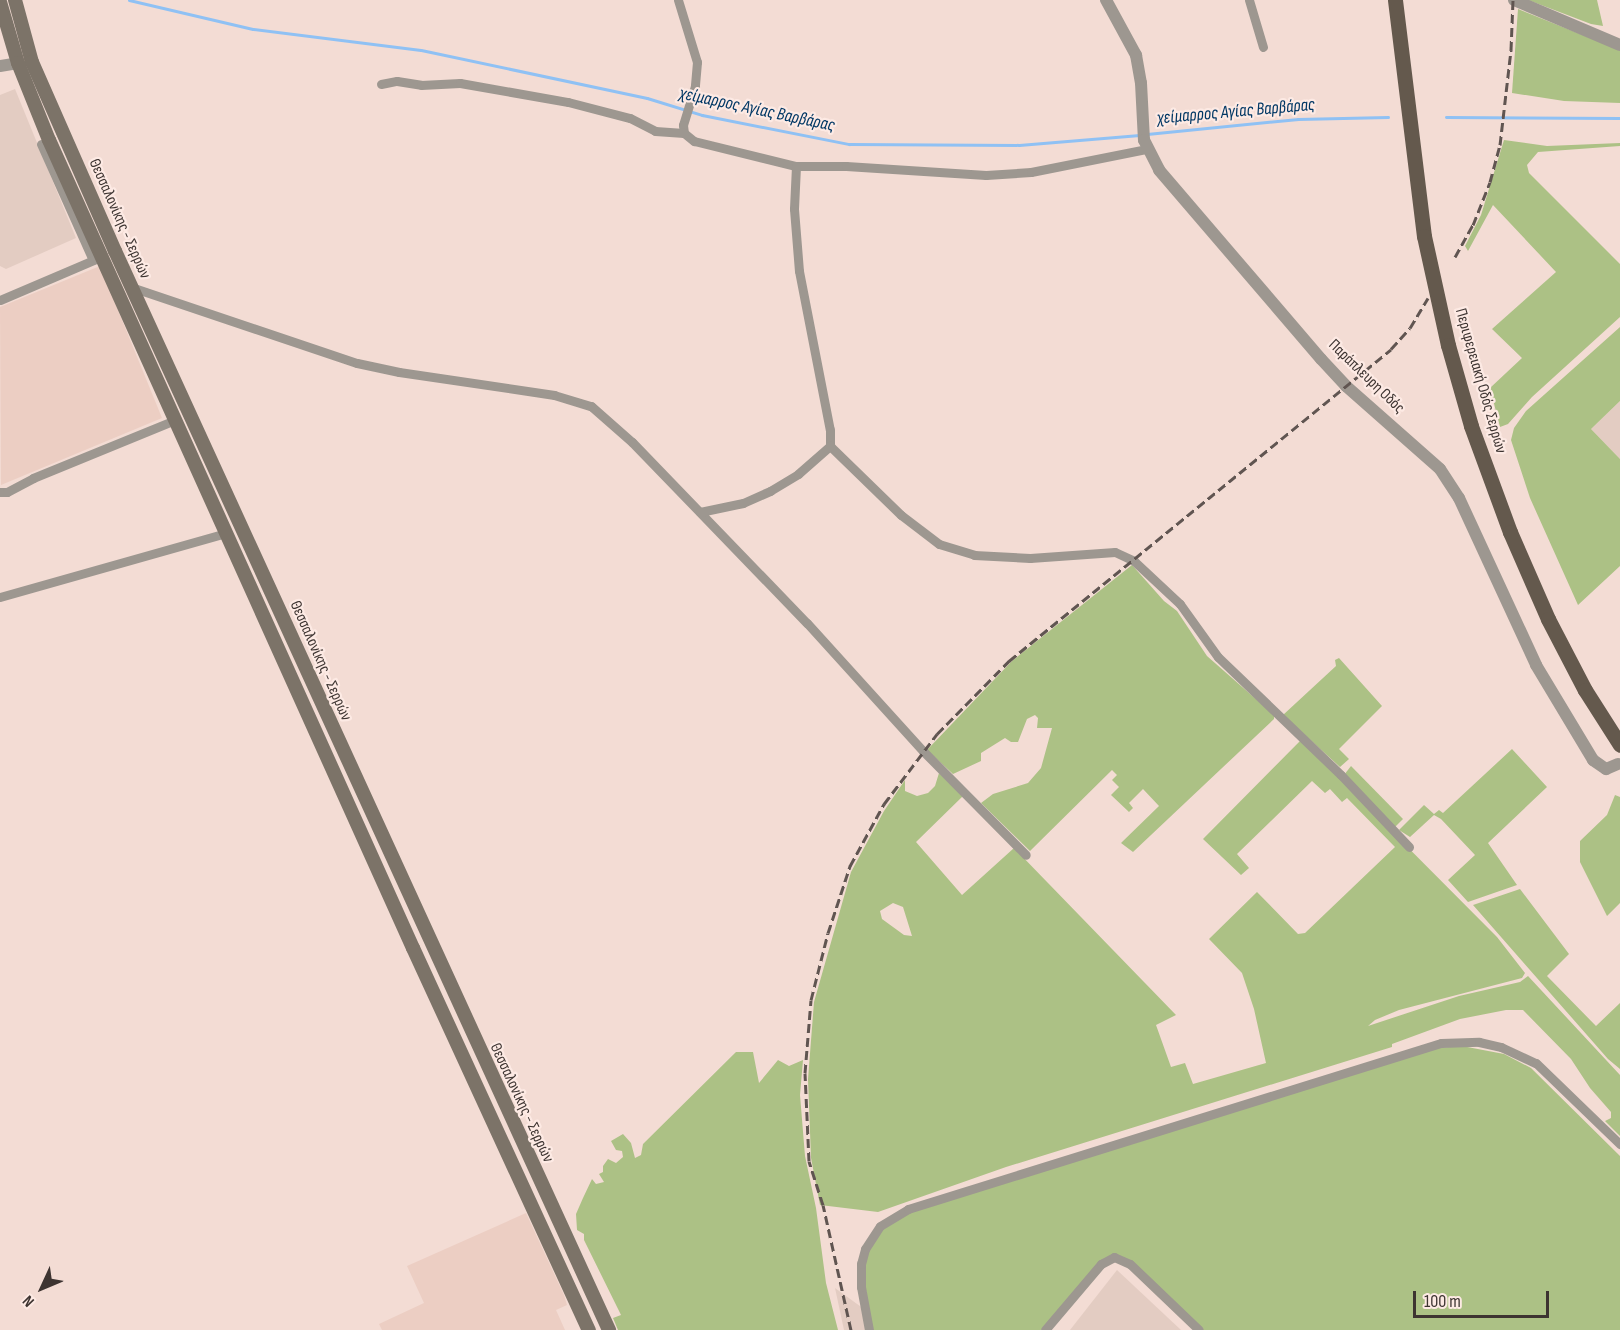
<!DOCTYPE html>
<html>
<head>
<meta charset="utf-8">
<style>
	body { margin:0 }
	#map { position:relative; width:1620px; height:1330px; overflow:hidden; background:#f3dcd4; font-family:"Sofia Sans Condensed",sans-serif }
	div>[style] { position:absolute }
	.built>* { inset:0; background:#eccec3 }
	.industrial>* { inset:0; background:#e3ccc2 }
	.green>* { inset:0; background:#acc185 }
	.stream>* { height:3px; margin:-1.5px; padding:0 1.5px; transform-origin:1.5px; border-radius:1.5px; background:#8fc1f4 }
	.minor>* { height:9px; margin:-4.5px; padding:0 4.5px; transform-origin:4.5px; border-radius:4.5px; background:#9d9790 }
	.tertiary>* { height:12px; margin:-6px; padding:0 6px; transform-origin:6px; border-radius:6px; background:#9d9790 }
	.secondary>* { height:14px; margin:-7px; padding:0 7px; transform-origin:7px; border-radius:7px; background:#7c7368 }
	.primary>* { height:15px; margin:-7.5px; padding:0 7.5px; transform-origin:7.5px; border-radius:7.5px; background:#64594d }
	.rail>* { height:3px; margin-top:-1.5px; transform-origin:0; background:repeating-linear-gradient(90deg,#605551 0 9px,transparent 0 13.5px) }
	span { translate:-50% -50%; white-space:nowrap; text-align:center; line-height:1.15; -webkit-text-stroke:4.5px #fdeae4; paint-order:stroke }
	.street-label { font-size:16px; color:#3d3431 }
	.water-label { font-size:18px; color:#003764; font-style:italic }
	.north { position:absolute; left:12px; top:1258px; width:60px; height:60px; -webkit-text-stroke:4px #fdeae4; paint-order:stroke; rotate:226deg; font-size:16px; font-weight:700; line-height:24px; text-align:center; color:#3d3431 }
	.north::after { content:''; display:block; margin:auto; width:21px; height:27px; background:#3d3431; clip-path:polygon(50% 0,100% 100%,50% 72%,0 100%) }
	.scale { position:absolute; left:1413px; top:1291px; width:136px; height:27px; box-sizing:border-box; border:3px solid #3d3431; border-top:0; padding-left:8px; font-size:18px; line-height:21px; white-space:nowrap; color:#3d3431; -webkit-text-stroke:4px #fdeae4; paint-order:stroke }
</style>
</head>
<body>
<div id="map">
	<div class="built">
		<div style="clip-path:polygon(100px 266px,162px 418px,1px 485px,0 307px)"></div>
		<div style="clip-path:polygon(526px 1213px,564px 1295px,567px 1305px,556px 1310px,565px 1330px,382px 1330px,379px 1324px,424px 1303px,407px 1266px)"></div>
	</div>
	<div class="industrial">
		<div style="clip-path:polygon(15px 89px,76px 238px,6px 269px,0 266px,0 95px)"></div>
		<div style="clip-path:polygon(1620px 401px,1620px 459px,1591px 429px)"></div>
		<div style="clip-path:polygon(1117px 1270px,1181px 1330px,1070px 1330px)"></div>
		<div style="clip-path:polygon(835px 1288px,893px 1330px,844px 1330px)"></div>
	</div>
	<div class="green">
		<div style="clip-path:polygon(1528px 0,1597px 0,1603px 26px,1591px 24px)"></div>
		<div style="clip-path:polygon(1518px 9px,1620px 50px,1620px 103px,1564px 101px,1512px 93px)"></div>
		<div style="clip-path:polygon(1504px 140px,1547px 146px,1620px 143px,1620px 146px,1538px 152px,1527px 165px,1529px 173px,1620px 264px,1620px 317px,1532px 397px,1508px 424px,1500px 427px,1490px 388px,1522px 358px,1492px 329px,1556px 272px,1493px 205px,1468px 251px,1465px 246px,1481px 215px)"></div>
		<div style="clip-path:polygon(1620px 327px,1620px 401px,1591px 429px,1620px 459px,1620px 566px,1578px 605px,1530px 498px,1511px 440px,1514px 428px,1526px 411px)"></div>
		<div style="clip-path:polygon(1132px 565px,1164px 601px,1177px 611px,1207px 656px,1274px 715px,1274px 719px,1133px 852px,1121px 843px,1159px 806px,1143px 789px,1129px 803px,1133px 808px,1129px 812px,1111px 795px,1119px 787px,1112px 780px,1117px 775px,1112px 770px,1030px 851px,981px 803px,993px 794px,1028px 783px,1041px 768px,1052px 728px,1037px 728px,1038px 718px,1035px 715px,1027px 719px,1018px 742px,1011px 742px,1005px 738px,981px 753px,981px 761px,953px 774px,927px 750px,1012px 661px)"></div>
		<div style="clip-path:polygon(1339px 658px,1382px 706px,1339px 749px,1349px 759px,1340px 767px,1283px 715px,1336px 666px,1335px 660px)"></div>
		<div style="clip-path:polygon(evenodd,1301px 740px,1497px 937px,1525px 973px,1522px 978px,1399px 1010px,1375px 1020px,1368px 1026px,1459px 996px,1520px 982px,1528px 976px,1620px 1075px,1620px 1136px,1605px 1121px,1611px 1118px,1611px 1112px,1590px 1088px,1571px 1059px,1523px 1010px,1506px 1010px,1460px 1019px,1392px 1044px,1392px 1047px,1006px 1167px,878px 1212px,820px 1205px,811px 1158px,808px 1079px,814px 1002px,851px 872px,884px 811px,905px 780px,905px 791px,917px 796px,928px 793px,935px 786px,939px 773px,963px 796px,916px 842px,962px 895px,1014px 848px,1176px 1015px,1156px 1025px,1171px 1067px,1185px 1063px,1193px 1084px,1266px 1063px,1254px 1009px,1242px 973px,1209px 939px,1257px 892px,1298px 934px,1305px 933px,1395px 847px,1347px 798px,1342px 802px,1330px 789px,1325px 793px,1312px 781px,1237px 854px,1249px 868px,1241px 875px,1203px 839px,1301px 740px,893px 903px,903px 907px,912px 936px,904px 935px,882px 919px,880px 911px,893px 903px)"></div>
		<div style="clip-path:polygon(1512px 749px,1547px 787px,1488px 843px,1517px 885px,1468px 902px,1448px 880px,1475px 855px,1441px 819px,1434px 815px,1410px 837px,1399px 830px,1424px 805px,1434px 814px,1439px 810px,1443px 813px)"></div>
		<div style="clip-path:polygon(1351px 766px,1403px 819px,1395px 827px,1344px 775px)"></div>
		<div style="clip-path:polygon(1615px 795px,1620px 797px,1620px 903px,1607px 916px,1580px 862px,1580px 841px,1607px 815px)"></div>
		<div style="clip-path:polygon(1520px 889px,1569px 954px,1547px 976px,1596px 1026px,1620px 1003px,1620px 1069px,1608px 1059px,1473px 905px)"></div>
		<div style="clip-path:polygon(1462px 1046px,1504px 1054px,1531px 1068px,1620px 1156px,1620px 1330px,1202px 1330px,1116px 1254px,1041px 1330px,872px 1330px,862px 1264px,866px 1252px,882px 1229px,905px 1214px,1438px 1048px)"></div>
		<div style="clip-path:polygon(736px 1052px,753px 1052px,759px 1083px,778px 1060px,789px 1066px,803px 1060px,800px 1095px,805px 1156px,816px 1208px,826px 1283px,838px 1330px,618px 1330px,613px 1318px,621px 1315px,584px 1240px,584px 1234px,577px 1230px,576px 1214px,583px 1198px,592px 1179px,596px 1184px,604px 1182px,599px 1174px,603px 1172px,603px 1166px,608px 1159px,616px 1163px,623px 1157px,622px 1151px,616px 1150px,611px 1141px,623px 1134px,631px 1143px,635px 1158px,641px 1155px,643px 1144px)"></div>
	</div>
	<div class="stream">
		<div style="left:129px;top:0;width:127px;rotate:13.2deg"></div>
		<div style="left:253px;top:29px;width:169px;rotate:7.1deg"></div>
		<div style="left:421px;top:50px;width:231px;rotate:12deg"></div>
		<div style="left:647px;top:98px;width:58px;rotate:17.2deg"></div>
		<div style="left:702px;top:115px;width:150px;rotate:11.2deg"></div>
		<div style="left:849px;top:144px;width:170px;rotate:0.3deg"></div>
		<div style="left:1019px;top:145px;width:121px;rotate:-4.7deg"></div>
		<div style="left:1446px;top:117px;width:174px;rotate:0.3deg"></div>
		<div style="left:1147px;top:134px;width:152px;rotate:-5.7deg"></div>
		<div style="left:1298px;top:119px;width:90px;rotate:-1.3deg"></div>
	</div>
	<div class="minor">
		<div style="left:678px;top:0;width:65px;rotate:73deg"></div>
		<div style="left:697px;top:62px;width:24px;rotate:95deg"></div>
		<div style="left:695px;top:86px;width:41px;rotate:107.1deg"></div>
		<div style="left:683px;top:125px;width:8px;rotate:83deg"></div>
		<div style="left:684px;top:133px;width:13px;rotate:39deg"></div>
		<div style="left:694px;top:141px;width:105px;rotate:13.8deg"></div>
		<div style="left:796px;top:166px;width:50px"></div>
		<div style="left:846px;top:166px;width:140px;rotate:3.7deg"></div>
		<div style="left:986px;top:175px;width:45px;rotate:-3.8deg"></div>
		<div style="left:1031px;top:172px;width:117px;rotate:-11.3deg"></div>
		<div style="left:1249px;top:0;width:49px;rotate:73.4deg"></div>
		<div style="left:381px;top:84px;width:16px;rotate:-11deg"></div>
		<div style="left:397px;top:81px;width:24px;rotate:9deg"></div>
		<div style="left:421px;top:85px;width:39px;rotate:-3deg"></div>
		<div style="left:460px;top:83px;width:110px;rotate:10deg"></div>
		<div style="left:568px;top:102px;width:64px;rotate:14.5deg"></div>
		<div style="left:630px;top:118px;width:28px;rotate:27deg"></div>
		<div style="left:655px;top:131px;width:29px;rotate:4deg"></div>
		<div style="left:41px;top:144px;width:127px;rotate:65.9deg"></div>
		<div style="left:796px;top:166px;width:43px;rotate:92.7deg"></div>
		<div style="left:794px;top:209px;width:62px;rotate:85.4deg"></div>
		<div style="left:799px;top:271px;width:162px;rotate:79deg"></div>
		<div style="left:830px;top:430px;width:16px;rotate:90deg"></div>
		<div style="left:830px;top:446px;width:99px;rotate:44.2deg"></div>
		<div style="left:901px;top:515px;width:48px;rotate:37.3deg"></div>
		<div style="left:939px;top:544px;width:37px;rotate:17deg"></div>
		<div style="left:974px;top:555px;width:56px;rotate:3.1deg"></div>
		<div style="left:1030px;top:558px;width:85px;rotate:-4deg"></div>
		<div style="left:1115px;top:552px;width:21px;rotate:25deg"></div>
		<div style="left:1134px;top:561px;width:63px;rotate:43.1deg"></div>
		<div style="left:1180px;top:604px;width:65px;rotate:54.4deg"></div>
		<div style="left:1218px;top:657px;width:170px;rotate:43.8deg"></div>
		<div style="left:1341px;top:775px;width:99px;rotate:46.6deg"></div>
		<div style="left:131px;top:287px;width:238px;rotate:18.6deg"></div>
		<div style="left:357px;top:363px;width:43px;rotate:12.1deg"></div>
		<div style="left:399px;top:372px;width:157px;rotate:8.4deg"></div>
		<div style="left:554px;top:395px;width:39px;rotate:17deg"></div>
		<div style="left:591px;top:406px;width:55px;rotate:41.3deg"></div>
		<div style="left:632px;top:442px;width:252px;rotate:46deg"></div>
		<div style="left:807px;top:623px;width:173px;rotate:47.8deg"></div>
		<div style="left:923px;top:751px;width:146px;rotate:45.3deg"></div>
		<div style="left:0;top:300px;width:104px;rotate:-23.1deg"></div>
		<div style="left:0;top:492px;width:7px"></div>
		<div style="left:7px;top:492px;width:30px;rotate:-28deg"></div>
		<div style="left:33px;top:478px;width:153px;rotate:-22.2deg"></div>
		<div style="left:700px;top:512px;width:44px;rotate:-11.8deg"></div>
		<div style="left:743px;top:503px;width:30px;rotate:-24deg"></div>
		<div style="left:770px;top:491px;width:33px;rotate:-31deg"></div>
		<div style="left:798px;top:474px;width:43px;rotate:-41.2deg"></div>
		<div style="left:0;top:597px;width:235px;rotate:-15.8deg"></div>
		<div style="left:869px;top:1330px;width:44px;rotate:-100.5deg"></div>
		<div style="left:861px;top:1287px;width:23px;rotate:-90deg"></div>
		<div style="left:861px;top:1264px;width:16px;rotate:-75deg"></div>
		<div style="left:865px;top:1249px;width:27px;rotate:-57deg"></div>
		<div style="left:880px;top:1226px;width:33px;rotate:-31deg"></div>
		<div style="left:908px;top:1209px;width:558px;rotate:-17.3deg"></div>
		<div style="left:1441px;top:1043px;width:38px;rotate:-2deg"></div>
		<div style="left:1479px;top:1042px;width:23px;rotate:13deg"></div>
		<div style="left:1501px;top:1047px;width:38px;rotate:25deg"></div>
		<div style="left:1536px;top:1063px;width:117px;rotate:44deg"></div>
		<div style="left:1045px;top:1330px;width:87px;rotate:-49.7deg"></div>
		<div style="left:1101px;top:1264px;width:15px;rotate:-28deg"></div>
		<div style="left:1114px;top:1257px;width:17px;rotate:24deg"></div>
		<div style="left:1130px;top:1264px;width:95px;rotate:43.7deg"></div>
	</div>
	<div class="tertiary">
		<div style="left:1106px;top:0;width:63px;rotate:61.4deg"></div>
		<div style="left:1136px;top:55px;width:28px;rotate:80deg"></div>
		<div style="left:1141px;top:83px;width:57px;rotate:87deg"></div>
		<div style="left:1144px;top:140px;width:34px;rotate:63deg"></div>
		<div style="left:1159px;top:170px;width:249px;rotate:49.4deg"></div>
		<div style="left:1321px;top:359px;width:37px;rotate:47deg"></div>
		<div style="left:1346px;top:386px;width:125px;rotate:41.4deg"></div>
		<div style="left:1440px;top:469px;width:35px;rotate:57deg"></div>
		<div style="left:1459px;top:498px;width:184px;rotate:65.2deg"></div>
		<div style="left:1536px;top:665px;width:111px;rotate:59deg"></div>
		<div style="left:1593px;top:760px;width:16px;rotate:35deg"></div>
		<div style="left:1606px;top:769px;width:13px;rotate:-23deg"></div>
		<div style="left:1514px;top:0;width:115px;rotate:23deg"></div>
		<div style="left:0;top:66px;width:18px;rotate:-9deg"></div>
	</div>
	<div class="secondary">
		<div style="left:15px;top:0;width:64px;rotate:74.7deg"></div>
		<div style="left:32px;top:62px;width:206px;rotate:66.3deg"></div>
		<div style="left:115px;top:251px;width:1187px;rotate:65.4deg"></div>
		<div style="left:0;top:2px;width:64px;rotate:73.6deg"></div>
		<div style="left:18px;top:63px;width:83px;rotate:68.1deg"></div>
		<div style="left:49px;top:140px;width:886px;rotate:65.75deg"></div>
		<div style="left:413px;top:948px;width:421px;rotate:65.3deg"></div>
	</div>
	<div class="primary">
		<div style="left:1395px;top:0;width:238px;rotate:83deg"></div>
		<div style="left:1424px;top:236px;width:112px;rotate:77.6deg"></div>
		<div style="left:1448px;top:345px;width:84px;rotate:74.1deg"></div>
		<div style="left:1471px;top:426px;width:113px;rotate:69.8deg"></div>
		<div style="left:1510px;top:532px;width:95px;rotate:66.4deg"></div>
		<div style="left:1548px;top:619px;width:80px;rotate:62.5deg"></div>
		<div style="left:1585px;top:690px;width:65px;rotate:57.5deg"></div>
	</div>
	<div class="rail">
		<div style="left:1455px;top:257px;width:37px;rotate:-61deg"></div>
		<div style="left:1473px;top:225px;width:46px;rotate:-68.4deg"></div>
		<div style="left:1490px;top:182px;width:38px;rotate:-75deg"></div>
		<div style="left:1500px;top:145px;width:96px;rotate:-83.4deg"></div>
		<div style="left:1511px;top:50px;width:50px;rotate:-87.7deg"></div>
		<div style="left:851px;top:1330px;width:128px;rotate:-102.6deg"></div>
		<div style="left:823px;top:1205px;width:46px;rotate:-107.7deg"></div>
		<div style="left:809px;top:1161px;width:88px;rotate:-92.6deg"></div>
		<div style="left:805px;top:1073px;width:73px;rotate:-85.3deg"></div>
		<div style="left:811px;top:1000px;width:69px;rotate:-75.8deg"></div>
		<div style="left:828px;top:933px;width:71px;rotate:-71.8deg"></div>
		<div style="left:850px;top:866px;width:71px;rotate:-61.3deg"></div>
		<div style="left:884px;top:804px;width:88px;rotate:-52.9deg"></div>
		<div style="left:937px;top:734px;width:103px;rotate:-45.4deg"></div>
		<div style="left:1009px;top:661px;width:493px;rotate:-39.2deg"></div>
		<div style="left:1391px;top:349px;width:28px;rotate:-48deg"></div>
		<div style="left:1410px;top:328px;width:35px;rotate:-59deg"></div>
	</div>
	<div class="street-label">
		<span style="left:119px;top:219px;rotate:66deg">Θεσσαλονίκης - Σερρών</span>
		<span style="left:1366px;top:377px;rotate:44deg">Παράπλευρη Οδός</span>
		<span style="left:1480px;top:381px;rotate:74deg">Περιφερειακή Οδός Σερρών</span>
		<span style="left:320px;top:661px;rotate:66deg">Θεσσαλονίκης - Σερρών</span>
		<span style="left:521px;top:1103px;rotate:65deg">Θεσσαλονίκης - Σερρών</span>
	</div>
	<div class="water-label">
		<span style="left:757px;top:110px;rotate:12deg">χείμαρρος Αγίας Βαρβάρας</span>
		<span style="left:1236px;top:112px;rotate:-5deg">χείμαρρος Αγίας Βαρβάρας</span>
	</div>
	<div class="north">N</div>
	<div class="scale">100 m</div>
</div>
</body>
</html>
